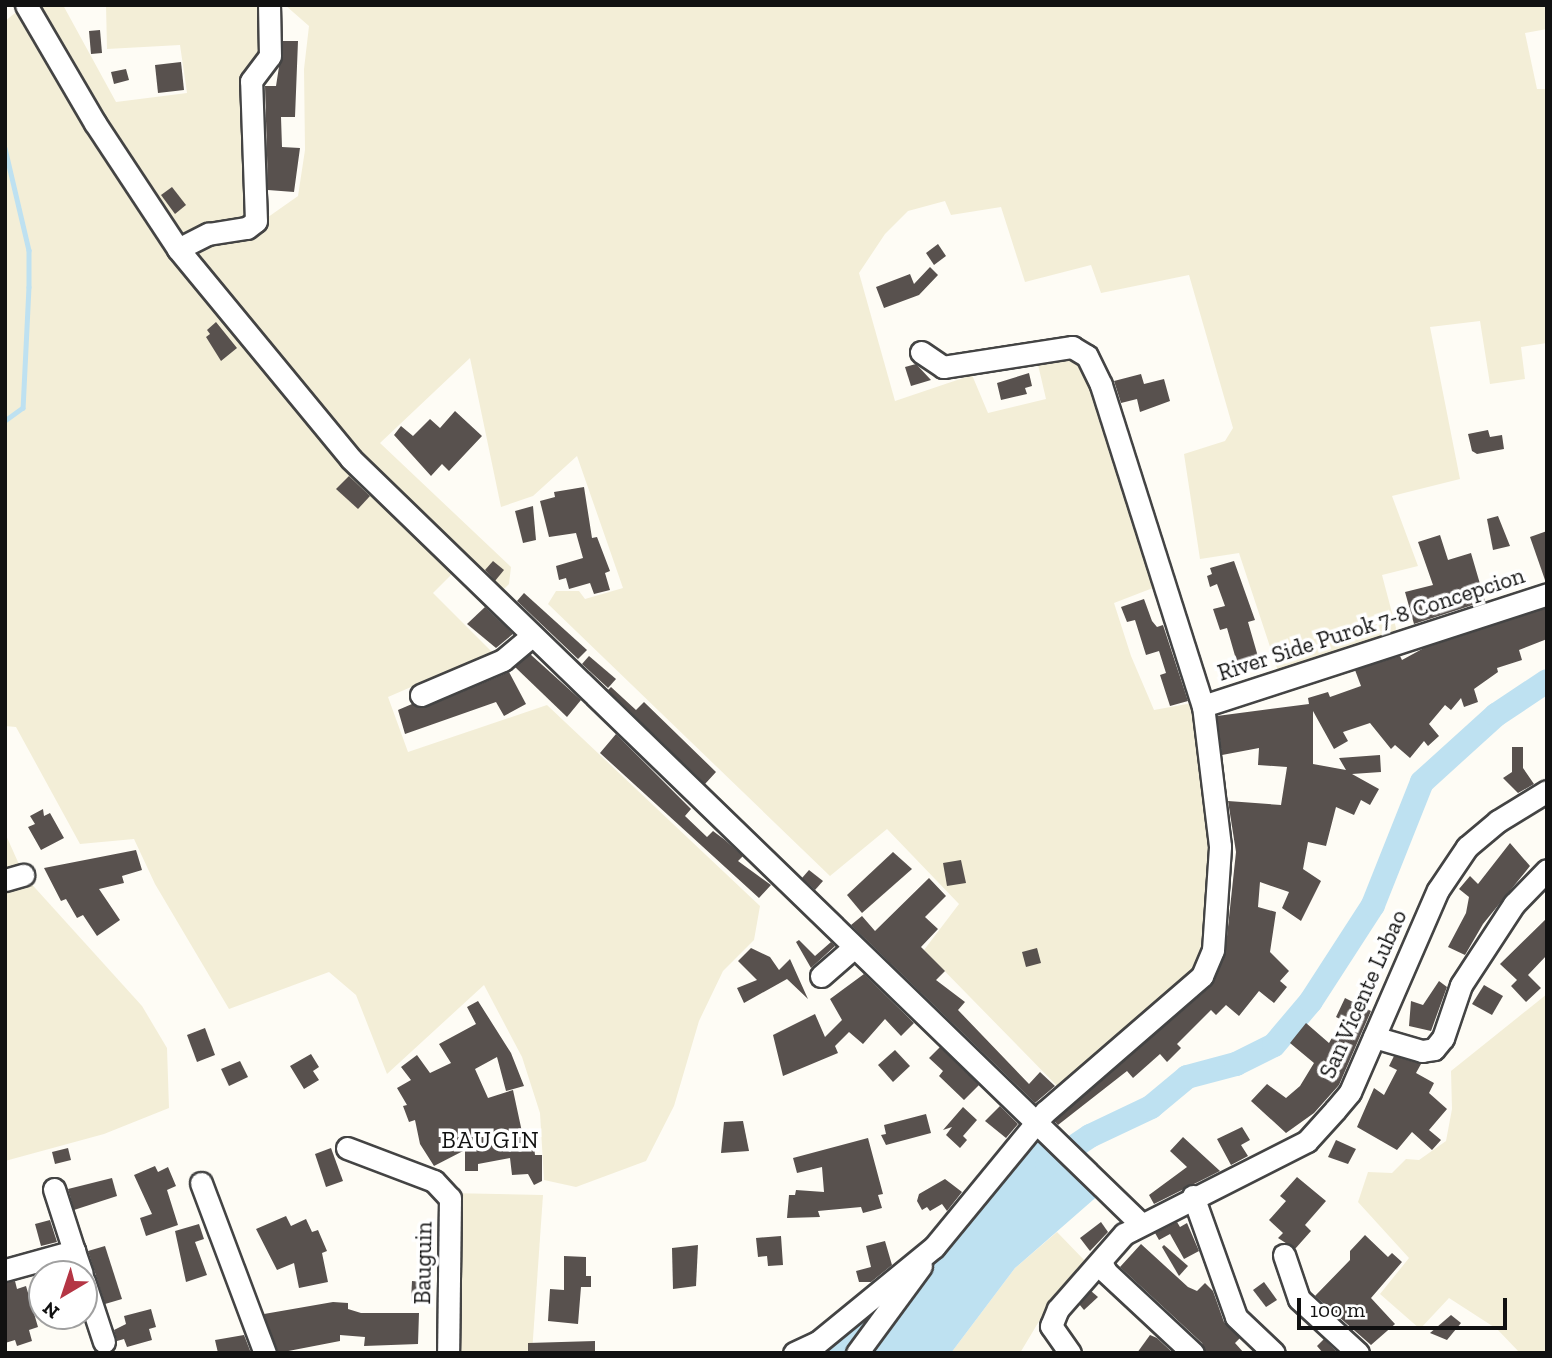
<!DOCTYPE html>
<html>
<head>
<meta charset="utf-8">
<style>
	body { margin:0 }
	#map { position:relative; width:1552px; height:1358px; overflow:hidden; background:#fefcf5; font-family:"Zilla Slab",serif }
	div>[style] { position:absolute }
	.farmland>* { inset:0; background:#f3eed7 }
	.water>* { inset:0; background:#bee1f1 }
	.stream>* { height:4.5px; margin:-2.25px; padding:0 2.25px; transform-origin:2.25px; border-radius:2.25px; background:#bee1f1 }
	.river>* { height:24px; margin:-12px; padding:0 12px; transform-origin:12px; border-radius:12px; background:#bee1f1 }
	.building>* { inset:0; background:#58514e }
	.roads { filter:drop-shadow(2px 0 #444) drop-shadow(-2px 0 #444) drop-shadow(0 2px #444) drop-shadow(0 -2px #444) }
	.minor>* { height:21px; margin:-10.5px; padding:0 10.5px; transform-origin:10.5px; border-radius:10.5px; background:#fff }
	span { translate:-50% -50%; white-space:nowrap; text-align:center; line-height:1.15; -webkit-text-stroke:7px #fff; paint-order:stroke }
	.street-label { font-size:23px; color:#111 }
	.neighbourhood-label { font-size:24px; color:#111; letter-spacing:2px }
	.frame { position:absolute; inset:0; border:7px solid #111; pointer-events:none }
	.north { position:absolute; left:28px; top:1260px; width:70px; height:70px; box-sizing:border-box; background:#fff; border:2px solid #a0a0a0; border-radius:50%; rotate:219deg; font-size:19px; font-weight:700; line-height:28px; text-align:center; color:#111 }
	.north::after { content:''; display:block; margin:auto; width:24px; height:32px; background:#b43544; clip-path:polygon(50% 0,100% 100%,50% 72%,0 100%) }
	.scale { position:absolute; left:1297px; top:1298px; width:210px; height:32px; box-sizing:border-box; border:4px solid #111; border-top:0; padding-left:9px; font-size:21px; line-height:24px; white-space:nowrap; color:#111; -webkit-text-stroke:5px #fff; paint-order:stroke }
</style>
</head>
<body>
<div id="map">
	<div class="farmland">
		<div style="clip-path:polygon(32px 5px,63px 5px,116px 102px,187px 93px,180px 45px,107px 49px,106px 5px,258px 5px,261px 60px,247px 225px,182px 243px)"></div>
		<div style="clip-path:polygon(285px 5px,1547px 5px,1547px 29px,1525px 33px,1537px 89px,1547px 89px,1547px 343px,1521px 347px,1525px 379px,1490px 384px,1480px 321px,1430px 327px,1460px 479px,1392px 496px,1418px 566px,1382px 575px,1396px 628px,1393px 640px,1279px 674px,1239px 553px,1200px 559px,1184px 454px,1225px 441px,1233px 428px,1189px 275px,1101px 293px,1091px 265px,1025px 282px,1001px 207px,951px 215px,945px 201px,908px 211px,885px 234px,859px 273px,895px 401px,972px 375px,988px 413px,1046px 399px,1036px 356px,1076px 352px,1090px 370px,1158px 586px,1114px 603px,1131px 656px,1154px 710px,1198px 702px,1212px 846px,1205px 947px,1194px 972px,1060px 1089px,924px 950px,959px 904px,887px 829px,830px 876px,548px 604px,556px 591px,579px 591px,585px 599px,623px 588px,577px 456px,533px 496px,501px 507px,470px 358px,380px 443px,511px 567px,509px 584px,501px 592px,356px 457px,186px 252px,247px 232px,298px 196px,305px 150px,304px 69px,309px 26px)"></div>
		<div style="clip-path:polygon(24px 6px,127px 180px,455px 571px,433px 593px,492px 652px,388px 697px,408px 752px,547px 705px,760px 906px,754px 940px,723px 971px,699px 1021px,674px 1106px,646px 1161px,576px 1187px,544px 1180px,540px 1113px,522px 1057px,484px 985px,387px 1074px,356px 995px,329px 972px,229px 1009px,155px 884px,134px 839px,80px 844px,16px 727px,5px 726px,5px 21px)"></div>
		<div style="clip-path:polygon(5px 833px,22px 871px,5px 876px)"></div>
		<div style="clip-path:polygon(27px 879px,142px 1006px,167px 1048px,169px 1108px,104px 1134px,5px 1161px,5px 886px)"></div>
		<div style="clip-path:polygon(1547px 994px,1547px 1353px,1520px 1353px,1497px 1329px,1449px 1298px,1420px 1329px,1380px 1294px,1409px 1258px,1358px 1202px,1368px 1172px,1392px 1173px,1406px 1159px,1419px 1160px,1446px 1141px,1452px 1109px,1451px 1071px)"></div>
		<div style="clip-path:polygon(448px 1193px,543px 1195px,532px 1353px,442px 1353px)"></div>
		<div style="clip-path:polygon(1057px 1232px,1087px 1263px,1047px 1308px,1020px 1353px,951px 1353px,1015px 1268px)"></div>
	</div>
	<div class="water">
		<div style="clip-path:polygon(1033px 1132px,1101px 1193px,1015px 1268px,951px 1353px,816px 1353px)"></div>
	</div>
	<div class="stream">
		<div style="left:5px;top:148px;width:105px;rotate:76.8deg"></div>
		<div style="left:29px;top:250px;width:37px;rotate:90deg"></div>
		<div style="left:29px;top:287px;width:121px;rotate:92.8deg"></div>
		<div style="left:23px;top:408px;width:22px;rotate:144deg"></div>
	</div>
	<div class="river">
		<div style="left:1047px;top:1165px;width:52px;rotate:-34deg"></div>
		<div style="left:1090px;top:1136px;width:68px;rotate:-25.4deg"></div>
		<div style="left:1151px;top:1107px;width:47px;rotate:-39.8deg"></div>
		<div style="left:1187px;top:1077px;width:51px;rotate:-14.9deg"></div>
		<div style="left:1236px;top:1064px;width:42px;rotate:-26.6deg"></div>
		<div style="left:1274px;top:1045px;width:57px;rotate:-49.9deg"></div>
		<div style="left:1311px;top:1001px;width:114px;rotate:-57.1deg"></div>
		<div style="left:1373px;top:905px;width:132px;rotate:-68.3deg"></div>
		<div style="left:1422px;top:782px;width:100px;rotate:-42.2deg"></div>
		<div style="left:1496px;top:715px;width:61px;rotate:-33.7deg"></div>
	</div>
	<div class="building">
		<div style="clip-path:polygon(100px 30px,102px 53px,91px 54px,89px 31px)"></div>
		<div style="clip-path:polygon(283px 41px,298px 41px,295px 117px,281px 117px,282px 147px,300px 148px,294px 192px,268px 190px,265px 86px,276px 86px)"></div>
		<div style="clip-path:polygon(181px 62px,184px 90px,158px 93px,155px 65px)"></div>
		<div style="clip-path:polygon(126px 69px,129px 80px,114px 84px,111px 72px)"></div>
		<div style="clip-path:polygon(172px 187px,186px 205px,175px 214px,161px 195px)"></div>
		<div style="clip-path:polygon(938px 244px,946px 256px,934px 265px,926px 253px)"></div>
		<div style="clip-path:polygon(930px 267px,938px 275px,919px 295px,884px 308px,876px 287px,910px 274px,914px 284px)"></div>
		<div style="clip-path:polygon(216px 322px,237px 348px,221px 361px,206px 337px,210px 334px,207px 330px)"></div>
		<div style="clip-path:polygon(916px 364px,931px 380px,911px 386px,905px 367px)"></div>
		<div style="clip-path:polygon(1029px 373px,1032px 386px,1025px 388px,1027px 394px,1001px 400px,997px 383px)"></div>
		<div style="clip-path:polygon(1141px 374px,1144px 384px,1164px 379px,1170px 401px,1140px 412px,1137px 399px,1121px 403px,1114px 381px)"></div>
		<div style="clip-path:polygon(455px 411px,482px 436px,449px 471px,442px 464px,431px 476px,394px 435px,401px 426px,413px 436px,430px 419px,440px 428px)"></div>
		<div style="clip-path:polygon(1488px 430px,1490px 437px,1502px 435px,1504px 449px,1477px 454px,1472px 451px,1468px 434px)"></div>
		<div style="clip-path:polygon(349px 476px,370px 496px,358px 509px,336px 489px)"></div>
		<div style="clip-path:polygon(584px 487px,592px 538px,597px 537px,610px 571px,605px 573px,610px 590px,594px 594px,590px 583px,569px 589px,566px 578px,559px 580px,556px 566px,583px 558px,576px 533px,549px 537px,540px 501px,555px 497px,554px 492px)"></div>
		<div style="clip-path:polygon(533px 506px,536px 540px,523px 543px,515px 511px)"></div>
		<div style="clip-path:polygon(1498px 516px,1510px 546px,1493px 550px,1487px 519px)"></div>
		<div style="clip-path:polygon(1547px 531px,1547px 579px,1545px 580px,1530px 537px)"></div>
		<div style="clip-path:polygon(1440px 535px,1448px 560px,1471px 553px,1485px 601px,1414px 624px,1405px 592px,1433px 585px,1418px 542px)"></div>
		<div style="clip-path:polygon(493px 561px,504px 570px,495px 581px,485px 570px)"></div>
		<div style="clip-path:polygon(1234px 561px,1255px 620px,1248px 622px,1261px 667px,1240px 673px,1227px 628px,1220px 630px,1213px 609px,1225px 606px,1217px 584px,1210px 587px,1207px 576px,1212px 574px,1210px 568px)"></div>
		<div style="clip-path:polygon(524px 593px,587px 650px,578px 659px,517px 601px)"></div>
		<div style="clip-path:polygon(1144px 599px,1152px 621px,1157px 627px,1163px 625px,1188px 701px,1170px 706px,1160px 675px,1166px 673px,1159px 651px,1146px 655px,1135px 620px,1127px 622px,1121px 607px)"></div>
		<div style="clip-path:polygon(485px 607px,513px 634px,496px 648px,467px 624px)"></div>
		<div style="clip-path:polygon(1547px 608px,1547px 639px,1519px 650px,1522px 660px,1497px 668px,1498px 672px,1474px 689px,1478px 702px,1464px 707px,1461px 698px,1451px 710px,1445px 705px,1429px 724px,1439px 736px,1428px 746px,1424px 741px,1410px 758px,1395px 745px,1391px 749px,1370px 723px,1343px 732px,1348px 741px,1334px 749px,1313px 711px,1313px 764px,1346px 770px,1339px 758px,1380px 755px,1381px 772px,1352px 774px,1379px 789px,1370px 805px,1361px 800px,1354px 815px,1336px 807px,1326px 846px,1308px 842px,1303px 869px,1321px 881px,1301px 921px,1282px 908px,1289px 892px,1260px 882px,1258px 907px,1276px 912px,1270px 952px,1289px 971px,1280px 981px,1287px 987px,1274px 1003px,1259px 991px,1239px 1016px,1226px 1005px,1216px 1015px,1211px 1010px,1177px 1044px,1181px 1048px,1167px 1062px,1160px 1054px,1133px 1078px,1127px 1071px,1058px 1125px,1054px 1121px,1211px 986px,1225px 955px,1236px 852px,1228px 801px,1281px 805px,1287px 767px,1258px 765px,1259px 748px,1222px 755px,1217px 716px,1309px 704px,1308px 698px,1328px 692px,1330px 697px,1361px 686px,1355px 670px,1400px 656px,1402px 660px,1424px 648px)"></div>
		<div style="clip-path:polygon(530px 654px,581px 700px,567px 717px,515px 667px)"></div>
		<div style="clip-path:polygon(589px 656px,616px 679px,608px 688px,582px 664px)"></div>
		<div style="clip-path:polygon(509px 672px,526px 704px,504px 716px,496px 702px,405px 734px,398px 710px,412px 704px,426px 707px)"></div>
		<div style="clip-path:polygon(611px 687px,636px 710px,644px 702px,716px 772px,705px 784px,608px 690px)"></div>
		<div style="clip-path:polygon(616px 734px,691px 809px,685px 816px,707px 837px,713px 831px,725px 840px,743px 856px,738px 861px,771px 885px,759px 898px,600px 753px)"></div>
		<div style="clip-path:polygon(1512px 747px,1523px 747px,1523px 768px,1534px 784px,1518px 793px,1503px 778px,1512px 772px)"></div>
		<div style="clip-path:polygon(43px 809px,44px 816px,50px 813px,64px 838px,41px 850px,28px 827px,35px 824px,30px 816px)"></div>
		<div style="clip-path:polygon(1510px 843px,1530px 866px,1483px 924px,1465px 955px,1448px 947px,1466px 913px,1469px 897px,1459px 889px,1470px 876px,1478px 884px)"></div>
		<div style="clip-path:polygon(136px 850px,142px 870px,122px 876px,124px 883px,99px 889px,120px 920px,97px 936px,83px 915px,77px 918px,66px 899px,61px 901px,44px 868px)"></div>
		<div style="clip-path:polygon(893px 852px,912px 869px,862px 913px,847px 895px)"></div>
		<div style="clip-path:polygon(961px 860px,966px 883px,947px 886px,943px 863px)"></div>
		<div style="clip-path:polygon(809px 870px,823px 881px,815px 890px,802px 878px)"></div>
		<div style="clip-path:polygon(929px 878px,946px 896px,925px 917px,938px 929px,921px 947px,945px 971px,936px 980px,965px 1002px,958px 1010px,1029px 1084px,1040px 1072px,1055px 1086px,1035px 1103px,851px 925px,862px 916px,875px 931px)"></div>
		<div style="clip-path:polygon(1547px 918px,1547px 955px,1528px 975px,1541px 988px,1526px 1002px,1511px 986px,1517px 980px,1500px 964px)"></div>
		<div style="clip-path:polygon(799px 940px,815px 956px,831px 942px,835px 946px,811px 968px,796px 942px)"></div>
		<div style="clip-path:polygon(751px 948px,770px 957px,779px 970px,790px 959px,808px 999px,787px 979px,744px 1003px,737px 988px,757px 980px,738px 961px)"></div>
		<div style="clip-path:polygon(1037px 948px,1041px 963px,1026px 967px,1022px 952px)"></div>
		<div style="clip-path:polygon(864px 974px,914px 1023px,901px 1036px,885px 1019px,863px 1044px,849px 1032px,835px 1046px,838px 1053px,783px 1076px,773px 1035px,815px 1014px,825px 1037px,842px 1020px,830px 999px)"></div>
		<div style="clip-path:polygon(1439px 981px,1447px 987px,1431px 1031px,1409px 1026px,1411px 1001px,1423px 1005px)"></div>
		<div style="clip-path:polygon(1484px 985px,1503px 996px,1492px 1015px,1472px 1004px)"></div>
		<div style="clip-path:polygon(1345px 998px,1371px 1011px,1339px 1085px,1314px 1113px,1286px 1133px,1251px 1101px,1267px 1084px,1286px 1098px,1300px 1086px,1314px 1063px,1290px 1043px,1306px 1023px,1329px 1043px,1342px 1020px,1336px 1017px)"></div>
		<div style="clip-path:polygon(478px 1001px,511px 1053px,524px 1086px,506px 1091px,497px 1057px,475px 1069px,488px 1098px,513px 1090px,522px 1132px,532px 1131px,535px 1155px,542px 1155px,542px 1181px,534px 1185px,528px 1174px,512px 1175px,510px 1158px,478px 1164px,478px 1171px,465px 1171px,465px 1150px,434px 1166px,420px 1144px,415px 1120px,409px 1122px,403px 1106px,407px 1105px,397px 1088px,411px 1080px,401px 1067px,417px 1055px,430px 1073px,451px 1063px,439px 1044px,476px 1024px,467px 1007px)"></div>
		<div style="clip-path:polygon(205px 1028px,215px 1055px,197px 1062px,187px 1035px)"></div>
		<div style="clip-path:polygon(940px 1047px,979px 1085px,964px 1100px,939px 1076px,943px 1071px,929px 1058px)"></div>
		<div style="clip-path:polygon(895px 1050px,910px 1066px,893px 1082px,878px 1065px)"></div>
		<div style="clip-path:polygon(311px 1054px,319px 1067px,313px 1071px,319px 1080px,304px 1089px,290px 1066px)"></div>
		<div style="clip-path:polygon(1394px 1056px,1421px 1064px,1416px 1073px,1434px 1083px,1429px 1093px,1447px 1109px,1429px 1130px,1441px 1140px,1432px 1150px,1412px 1132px,1397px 1150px,1357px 1127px,1374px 1088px,1384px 1095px,1397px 1070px,1389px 1066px)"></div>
		<div style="clip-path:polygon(240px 1061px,248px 1077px,229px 1086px,221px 1069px)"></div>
		<div style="clip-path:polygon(1000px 1106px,1018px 1124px,1006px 1138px,985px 1121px)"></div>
		<div style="clip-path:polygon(963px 1107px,977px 1120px,963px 1136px,967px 1140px,960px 1148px,946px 1135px,952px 1127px,943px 1130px)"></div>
		<div style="clip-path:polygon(926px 1114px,931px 1133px,886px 1145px,881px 1135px,886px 1134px,884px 1125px)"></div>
		<div style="clip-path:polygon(743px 1121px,749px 1151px,721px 1153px,724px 1122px)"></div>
		<div style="clip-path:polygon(1242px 1127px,1250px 1140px,1241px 1145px,1248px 1156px,1231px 1165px,1217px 1139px)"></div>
		<div style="clip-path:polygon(1183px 1137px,1220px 1171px,1154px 1204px,1149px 1195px,1187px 1167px,1170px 1151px)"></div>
		<div style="clip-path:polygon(868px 1138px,883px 1194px,878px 1195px,882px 1208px,863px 1213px,861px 1207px,818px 1211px,820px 1217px,787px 1218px,789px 1195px,795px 1195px,796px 1190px,824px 1192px,822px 1167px,797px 1173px,793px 1158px)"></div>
		<div style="clip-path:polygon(1336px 1140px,1356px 1149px,1348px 1164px,1328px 1157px)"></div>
		<div style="clip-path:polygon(68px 1148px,71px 1160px,55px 1164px,52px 1152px)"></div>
		<div style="clip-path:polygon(331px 1148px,343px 1181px,326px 1187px,315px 1154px)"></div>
		<div style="clip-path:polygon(155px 1166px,158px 1172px,168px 1167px,176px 1186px,167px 1190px,178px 1225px,146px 1236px,140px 1218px,152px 1214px,134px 1175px)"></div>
		<div style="clip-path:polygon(1297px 1177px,1326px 1201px,1305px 1225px,1311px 1231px,1295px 1249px,1278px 1238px,1283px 1233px,1269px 1220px,1286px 1201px,1280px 1196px)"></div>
		<div style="clip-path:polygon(112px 1178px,117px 1196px,74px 1210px,68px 1189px)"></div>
		<div style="clip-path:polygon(945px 1179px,962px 1192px,947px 1211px,942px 1204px,930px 1211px,927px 1207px,922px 1210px,917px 1201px,919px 1194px)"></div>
		<div style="clip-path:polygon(286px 1216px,291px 1226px,306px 1219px,312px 1232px,318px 1230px,327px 1251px,322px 1253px,328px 1282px,299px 1288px,294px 1263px,277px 1270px,256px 1229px)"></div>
		<div style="clip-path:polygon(50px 1220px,57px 1242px,41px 1246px,35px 1224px)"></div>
		<div style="clip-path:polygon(1101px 1222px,1108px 1232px,1090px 1251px,1080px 1238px)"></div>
		<div style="clip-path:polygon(1177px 1222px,1180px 1227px,1187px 1223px,1199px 1251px,1184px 1259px,1170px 1234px,1159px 1240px,1155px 1233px)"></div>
		<div style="clip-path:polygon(199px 1224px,204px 1239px,195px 1242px,207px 1275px,186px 1282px,175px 1231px)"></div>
		<div style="clip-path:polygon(1365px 1235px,1388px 1257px,1392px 1253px,1402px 1262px,1371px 1298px,1395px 1324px,1371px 1345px,1315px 1296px,1350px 1260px,1350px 1251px)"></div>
		<div style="clip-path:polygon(781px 1236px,783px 1265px,768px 1266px,767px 1256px,758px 1257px,756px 1238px)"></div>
		<div style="clip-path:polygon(885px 1241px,892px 1265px,871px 1282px,859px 1282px,856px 1271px,871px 1267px,866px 1246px)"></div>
		<div style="clip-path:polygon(1141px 1244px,1188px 1287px,1197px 1291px,1205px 1283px,1213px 1291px,1224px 1322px,1240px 1338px,1235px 1343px,1244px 1353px,1206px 1353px,1202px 1343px,1120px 1267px)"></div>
		<div style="clip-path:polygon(698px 1245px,696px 1286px,673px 1289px,672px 1248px)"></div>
		<div style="clip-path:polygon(1164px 1245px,1188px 1266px,1179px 1276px,1162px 1247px)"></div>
		<div style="clip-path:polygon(105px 1246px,122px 1299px,105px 1304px,88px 1251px)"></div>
		<div style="clip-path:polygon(564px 1256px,586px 1257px,586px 1276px,591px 1276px,591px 1287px,581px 1287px,578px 1324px,548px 1321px,550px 1289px,564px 1290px)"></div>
		<div style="clip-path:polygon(15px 1281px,17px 1289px,26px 1286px,38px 1327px,29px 1330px,32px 1341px,17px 1346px,15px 1340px,5px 1343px,5px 1283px)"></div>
		<div style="clip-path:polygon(412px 1281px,423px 1282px,422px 1302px,411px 1301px)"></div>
		<div style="clip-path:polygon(1264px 1282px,1277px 1300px,1266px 1307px,1253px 1290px)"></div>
		<div style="clip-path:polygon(1091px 1291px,1098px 1297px,1084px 1310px,1079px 1304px)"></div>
		<div style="clip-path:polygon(333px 1302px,348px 1303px,348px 1309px,361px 1313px,419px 1313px,418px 1344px,364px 1346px,365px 1337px,340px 1335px,340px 1341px,278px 1353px,264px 1314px)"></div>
		<div style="clip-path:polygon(151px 1309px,156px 1327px,149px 1329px,152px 1340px,127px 1347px,124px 1339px,117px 1341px,114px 1330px,126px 1324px,124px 1316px)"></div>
		<div style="clip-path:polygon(1451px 1315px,1461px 1323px,1447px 1340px,1430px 1333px)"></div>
		<div style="clip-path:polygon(244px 1335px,251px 1353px,218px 1353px,215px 1340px)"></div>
		<div style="clip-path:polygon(1150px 1335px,1157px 1338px,1173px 1353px,1137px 1353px)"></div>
		<div style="clip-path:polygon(1324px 1339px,1336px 1351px,1334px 1353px,1323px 1353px,1317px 1346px)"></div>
		<div style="clip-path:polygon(595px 1341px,595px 1353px,528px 1353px,528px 1343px)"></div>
	</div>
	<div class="roads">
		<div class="minor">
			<div style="left:26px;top:5px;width:137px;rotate:59.7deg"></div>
			<div style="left:95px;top:123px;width:151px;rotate:56.6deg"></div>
			<div style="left:178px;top:249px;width:272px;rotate:50.5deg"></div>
			<div style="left:351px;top:459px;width:1098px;rotate:44.08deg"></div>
			<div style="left:178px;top:249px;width:34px;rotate:-27deg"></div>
			<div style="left:208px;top:234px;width:39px;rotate:-9deg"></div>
			<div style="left:247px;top:228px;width:11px;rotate:-38deg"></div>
			<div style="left:256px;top:221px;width:140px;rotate:-92deg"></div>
			<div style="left:251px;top:81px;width:31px;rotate:-53deg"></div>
			<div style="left:270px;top:56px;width:51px;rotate:-91.1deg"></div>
			<div style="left:921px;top:352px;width:27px;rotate:34deg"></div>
			<div style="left:943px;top:367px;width:131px;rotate:-8.8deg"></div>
			<div style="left:1072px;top:347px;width:17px;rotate:31deg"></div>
			<div style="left:1087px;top:356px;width:32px;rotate:64deg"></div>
			<div style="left:1101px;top:385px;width:337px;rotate:72.4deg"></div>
			<div style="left:421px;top:695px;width:89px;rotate:-23.1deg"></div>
			<div style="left:503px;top:660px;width:35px;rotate:-40deg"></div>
			<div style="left:5px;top:880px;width:19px;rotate:-16deg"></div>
			<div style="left:821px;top:976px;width:41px;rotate:-41.1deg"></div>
			<div style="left:1374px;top:1037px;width:50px;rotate:16.3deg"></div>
			<div style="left:1422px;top:1051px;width:12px;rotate:-9deg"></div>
			<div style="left:1434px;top:1049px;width:14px;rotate:-51deg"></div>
			<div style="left:1443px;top:1038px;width:56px;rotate:-71.2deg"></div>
			<div style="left:1461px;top:985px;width:97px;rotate:-56.8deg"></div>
			<div style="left:1514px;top:904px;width:47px;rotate:-45.9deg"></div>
			<div style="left:347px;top:1148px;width:93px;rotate:20.8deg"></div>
			<div style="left:434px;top:1181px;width:23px;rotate:47deg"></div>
			<div style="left:450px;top:1198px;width:155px;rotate:90.7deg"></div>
			<div style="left:201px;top:1183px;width:182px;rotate:69.4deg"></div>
			<div style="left:54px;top:1189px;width:65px;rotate:72.1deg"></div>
			<div style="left:1193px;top:1196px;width:128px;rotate:70.4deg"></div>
			<div style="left:1236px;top:1317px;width:52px;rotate:43.5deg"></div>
			<div style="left:1284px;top:1255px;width:46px;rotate:71.2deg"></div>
			<div style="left:1299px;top:1299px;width:80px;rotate:42.5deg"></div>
			<div style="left:1101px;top:1262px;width:11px;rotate:63deg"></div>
			<div style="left:1106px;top:1272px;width:119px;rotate:43deg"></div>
			<div style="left:5px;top:1270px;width:72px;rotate:-15.4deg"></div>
			<div style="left:74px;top:1251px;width:24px;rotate:71deg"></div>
			<div style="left:84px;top:1281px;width:64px;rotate:71.8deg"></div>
			<div style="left:794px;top:1353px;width:26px;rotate:-25deg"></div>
			<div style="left:818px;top:1342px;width:150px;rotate:-39.3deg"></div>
			<div style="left:934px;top:1247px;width:175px;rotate:-50.6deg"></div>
			<div style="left:1045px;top:1112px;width:208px;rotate:-40.9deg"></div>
			<div style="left:1202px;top:976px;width:28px;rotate:-67deg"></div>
			<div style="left:1213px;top:950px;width:104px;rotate:-86.1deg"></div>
			<div style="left:1220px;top:846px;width:141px;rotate:-96.9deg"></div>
			<div style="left:1203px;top:706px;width:362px;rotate:-18deg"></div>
			<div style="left:857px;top:1353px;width:108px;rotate:-53.7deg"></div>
			<div style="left:1070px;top:1353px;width:33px;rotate:-125deg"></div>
			<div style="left:1051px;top:1326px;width:18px;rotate:-68deg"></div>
			<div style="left:1058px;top:1309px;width:100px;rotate:-48.7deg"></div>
			<div style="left:1124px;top:1234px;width:205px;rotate:-26.9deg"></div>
			<div style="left:1307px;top:1141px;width:42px;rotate:-47.9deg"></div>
			<div style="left:1335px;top:1110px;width:23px;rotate:-50deg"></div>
			<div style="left:1350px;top:1092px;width:220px;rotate:-66.5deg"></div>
			<div style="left:1438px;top:890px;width:52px;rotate:-56deg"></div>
			<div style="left:1467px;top:847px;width:40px;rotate:-40deg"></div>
			<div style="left:1498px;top:821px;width:57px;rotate:-31.5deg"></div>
		</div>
	</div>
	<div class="street-label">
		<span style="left:1371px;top:624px;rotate:-18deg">River Side Purok 7-8 Concepcion</span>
		<span style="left:1363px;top:994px;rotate:-66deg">San Vicente Lubao</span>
		<span style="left:423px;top:1263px;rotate:-89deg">Bauguin</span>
	</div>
	<div class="neighbourhood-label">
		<span style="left:491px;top:1140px">BAUGIN</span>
	</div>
	<div class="frame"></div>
	<div class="north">N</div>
	<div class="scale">100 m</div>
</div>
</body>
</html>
